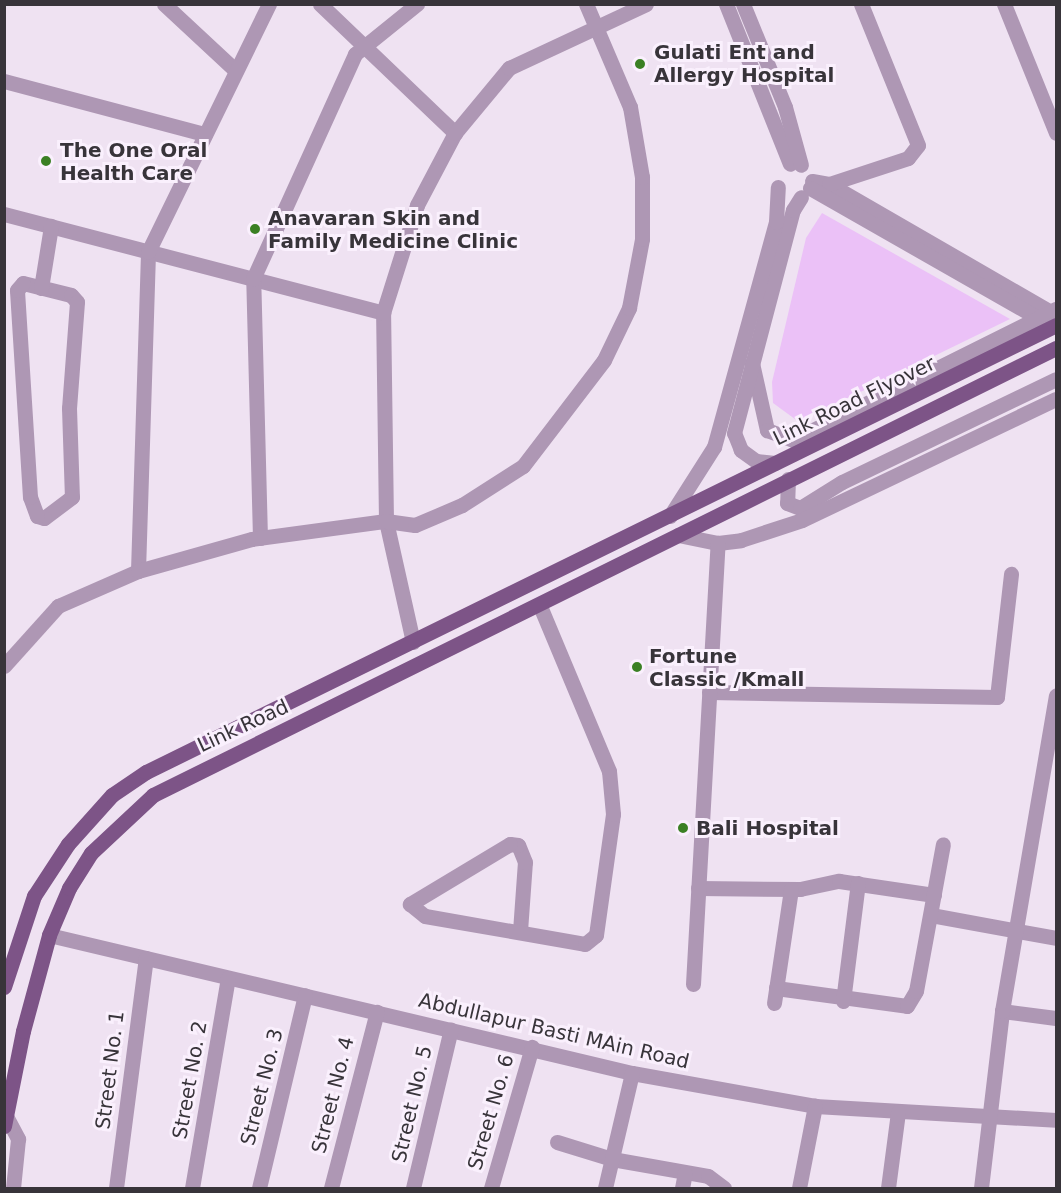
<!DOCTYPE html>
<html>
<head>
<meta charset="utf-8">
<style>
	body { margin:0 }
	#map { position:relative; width:1061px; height:1193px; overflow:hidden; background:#efe2f2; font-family:"DejaVu Sans",sans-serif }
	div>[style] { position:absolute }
	.green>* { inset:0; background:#ebc1f7 }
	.minor>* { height:15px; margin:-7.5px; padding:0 7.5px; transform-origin:7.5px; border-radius:7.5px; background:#ae97b4 }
	.major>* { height:15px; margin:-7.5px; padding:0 7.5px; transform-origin:7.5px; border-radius:7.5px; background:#7d5487 }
	.dots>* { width:16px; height:16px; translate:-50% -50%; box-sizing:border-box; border:3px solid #faf0fd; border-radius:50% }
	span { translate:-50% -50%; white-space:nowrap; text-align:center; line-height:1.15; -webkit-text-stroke:6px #faf0fd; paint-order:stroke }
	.poi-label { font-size:20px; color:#38343a; font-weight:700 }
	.left { translate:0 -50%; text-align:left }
	.street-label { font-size:20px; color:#38343a }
	.frame { position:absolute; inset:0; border:6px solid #38343a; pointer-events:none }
</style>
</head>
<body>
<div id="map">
	<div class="green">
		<div style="clip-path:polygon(822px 213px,1010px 319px,799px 422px,773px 403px,772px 382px,806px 238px)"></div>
	</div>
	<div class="minor">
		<div style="left:164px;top:4px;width:98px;rotate:42.9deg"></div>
		<div style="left:320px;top:4px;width:187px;rotate:43.7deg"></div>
		<div style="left:726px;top:4px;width:172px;rotate:68.2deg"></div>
		<div style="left:743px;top:4px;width:111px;rotate:67.8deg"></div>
		<div style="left:785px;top:107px;width:60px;rotate:74.6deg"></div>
		<div style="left:1004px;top:4px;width:139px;rotate:68deg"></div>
		<div style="left:4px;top:81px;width:208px;rotate:14.8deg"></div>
		<div style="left:812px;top:181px;width:17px;rotate:10deg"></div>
		<div style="left:829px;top:184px;width:256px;rotate:30deg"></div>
		<div style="left:1051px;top:312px;width:8px;rotate:76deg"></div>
		<div style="left:829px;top:184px;width:83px;rotate:-18.2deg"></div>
		<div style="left:908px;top:158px;width:16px;rotate:-52deg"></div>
		<div style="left:918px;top:145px;width:152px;rotate:-112deg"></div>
		<div style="left:810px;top:188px;width:271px;rotate:29.7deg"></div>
		<div style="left:4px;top:214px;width:392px;rotate:14.6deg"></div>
		<div style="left:23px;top:283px;width:49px;rotate:14deg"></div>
		<div style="left:71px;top:295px;width:9px;rotate:49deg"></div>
		<div style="left:77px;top:302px;width:106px;rotate:94.3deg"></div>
		<div style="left:69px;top:408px;width:89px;rotate:88.1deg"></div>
		<div style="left:72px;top:497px;width:35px;rotate:143deg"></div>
		<div style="left:44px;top:518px;width:7px;rotate:-164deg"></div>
		<div style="left:37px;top:516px;width:20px;rotate:-110deg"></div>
		<div style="left:30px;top:497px;width:207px;rotate:-93.6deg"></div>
		<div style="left:17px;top:290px;width:9px;rotate:-49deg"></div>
		<div style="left:41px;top:288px;width:63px;rotate:-80.8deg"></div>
		<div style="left:752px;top:363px;width:69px;rotate:77.4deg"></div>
		<div style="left:767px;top:430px;width:28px;rotate:21deg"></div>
		<div style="left:793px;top:440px;width:294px;rotate:-26.5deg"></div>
		<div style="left:775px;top:463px;width:19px;rotate:-174deg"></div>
		<div style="left:756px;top:461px;width:19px;rotate:-144deg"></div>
		<div style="left:741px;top:450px;width:18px;rotate:-112deg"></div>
		<div style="left:734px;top:433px;width:231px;rotate:-75.2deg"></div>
		<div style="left:793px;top:210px;width:15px;rotate:-58deg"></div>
		<div style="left:788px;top:479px;width:24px;rotate:92deg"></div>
		<div style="left:787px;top:503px;width:14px;rotate:21deg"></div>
		<div style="left:800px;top:508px;width:49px;rotate:-31.8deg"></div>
		<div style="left:842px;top:482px;width:237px;rotate:-25.7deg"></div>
		<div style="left:670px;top:516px;width:82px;rotate:-57.5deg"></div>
		<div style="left:714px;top:447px;width:233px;rotate:-74.6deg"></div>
		<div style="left:776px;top:222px;width:35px;rotate:-87deg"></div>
		<div style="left:678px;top:535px;width:41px;rotate:11.3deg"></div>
		<div style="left:718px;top:543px;width:23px;rotate:-7deg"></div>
		<div style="left:741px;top:540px;width:64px;rotate:-18.2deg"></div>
		<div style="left:802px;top:520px;width:281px;rotate:-25.5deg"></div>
		<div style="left:260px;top:538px;width:259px;rotate:-91.5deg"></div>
		<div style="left:253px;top:279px;width:247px;rotate:-65.6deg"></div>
		<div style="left:355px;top:54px;width:80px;rotate:-38.9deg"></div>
		<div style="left:138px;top:571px;width:319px;rotate:-88.2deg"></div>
		<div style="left:148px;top:252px;width:276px;rotate:-64deg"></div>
		<div style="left:413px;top:642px;width:124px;rotate:-102.6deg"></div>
		<div style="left:386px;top:521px;width:208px;rotate:-90.8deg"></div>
		<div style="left:383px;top:313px;width:113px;rotate:-72.5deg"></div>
		<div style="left:417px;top:205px;width:81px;rotate:-62.2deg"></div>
		<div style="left:455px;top:133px;width:85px;rotate:-50.3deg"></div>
		<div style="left:509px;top:68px;width:151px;rotate:-25deg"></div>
		<div style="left:4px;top:666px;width:81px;rotate:-48deg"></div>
		<div style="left:58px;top:606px;width:87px;rotate:-23.6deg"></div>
		<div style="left:138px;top:571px;width:118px;rotate:-15.7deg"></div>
		<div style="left:252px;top:539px;width:135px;rotate:-7.7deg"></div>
		<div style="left:386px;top:521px;width:29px;rotate:8deg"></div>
		<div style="left:415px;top:525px;width:51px;rotate:-23.1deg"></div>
		<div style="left:462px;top:505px;width:72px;rotate:-32.6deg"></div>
		<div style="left:523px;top:466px;width:133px;rotate:-52.6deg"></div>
		<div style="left:604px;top:360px;width:58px;rotate:-64.3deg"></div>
		<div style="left:629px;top:308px;width:70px;rotate:-79.3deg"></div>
		<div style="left:642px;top:239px;width:62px;rotate:-90deg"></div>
		<div style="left:642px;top:177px;width:71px;rotate:-99.7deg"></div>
		<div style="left:630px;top:107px;width:112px;rotate:-113.1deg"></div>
		<div style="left:709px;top:692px;width:288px;rotate:1deg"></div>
		<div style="left:997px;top:697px;width:124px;rotate:-83.5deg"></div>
		<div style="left:698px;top:888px;width:102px;rotate:0.6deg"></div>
		<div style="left:800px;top:889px;width:40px;rotate:-12deg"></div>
		<div style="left:839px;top:881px;width:96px;rotate:8.4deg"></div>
		<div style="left:931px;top:915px;width:127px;rotate:10.4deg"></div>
		<div style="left:520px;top:931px;width:69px;rotate:-85.9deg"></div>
		<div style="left:525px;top:862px;width:18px;rotate:-112deg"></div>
		<div style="left:518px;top:845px;width:8px;rotate:-173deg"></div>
		<div style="left:510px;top:844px;width:117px;rotate:149deg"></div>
		<div style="left:410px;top:904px;width:19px;rotate:39deg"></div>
		<div style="left:425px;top:916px;width:162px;rotate:9.9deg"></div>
		<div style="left:585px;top:944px;width:14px;rotate:-39deg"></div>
		<div style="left:596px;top:935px;width:122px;rotate:-82deg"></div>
		<div style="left:613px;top:814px;width:43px;rotate:-95.3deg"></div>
		<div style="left:609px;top:771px;width:179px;rotate:-112.7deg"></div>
		<div style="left:49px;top:935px;width:599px;rotate:13.32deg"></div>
		<div style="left:632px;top:1073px;width:186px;rotate:10.2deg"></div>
		<div style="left:815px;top:1106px;width:241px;rotate:3.3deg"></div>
		<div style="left:693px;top:984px;width:442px;rotate:-86.8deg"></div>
		<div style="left:776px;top:988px;width:132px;rotate:7.8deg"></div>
		<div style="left:907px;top:1006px;width:17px;rotate:-59deg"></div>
		<div style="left:916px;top:991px;width:149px;rotate:-79.6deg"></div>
		<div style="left:843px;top:1001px;width:119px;rotate:-82.8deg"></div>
		<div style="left:774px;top:1003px;width:115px;rotate:-81.5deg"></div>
		<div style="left:1002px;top:1011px;width:54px;rotate:7.4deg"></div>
		<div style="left:6px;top:1116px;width:26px;rotate:62deg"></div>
		<div style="left:18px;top:1139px;width:49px;rotate:95.8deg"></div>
		<div style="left:557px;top:1142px;width:58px;rotate:17.2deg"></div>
		<div style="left:612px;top:1159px;width:97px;rotate:10deg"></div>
		<div style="left:708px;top:1176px;width:20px;rotate:37deg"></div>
		<div style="left:116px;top:1188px;width:232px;rotate:-82.6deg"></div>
		<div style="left:192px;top:1188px;width:213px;rotate:-80.3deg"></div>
		<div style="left:259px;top:1188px;width:198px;rotate:-76.6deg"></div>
		<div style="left:331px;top:1188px;width:182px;rotate:-75.4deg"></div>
		<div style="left:413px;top:1188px;width:163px;rotate:-76.6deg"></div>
		<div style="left:491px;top:1188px;width:147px;rotate:-73.8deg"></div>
		<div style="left:605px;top:1188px;width:118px;rotate:-76.8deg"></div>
		<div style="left:682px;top:1188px;width:15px;rotate:-79deg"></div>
		<div style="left:799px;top:1188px;width:84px;rotate:-79deg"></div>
		<div style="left:888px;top:1188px;width:77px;rotate:-82.5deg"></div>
		<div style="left:981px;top:1188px;width:178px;rotate:-83.2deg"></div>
		<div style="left:1002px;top:1011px;width:320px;rotate:-80.3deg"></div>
	</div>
	<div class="major">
		<div style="left:4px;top:987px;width:96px;rotate:-71.8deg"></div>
		<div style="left:34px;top:896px;width:62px;rotate:-56.8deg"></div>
		<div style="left:68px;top:844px;width:66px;rotate:-48.1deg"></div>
		<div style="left:112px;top:795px;width:41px;rotate:-34.1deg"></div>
		<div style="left:146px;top:772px;width:1014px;rotate:-26.16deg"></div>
		<div style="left:4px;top:1126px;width:97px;rotate:-78.7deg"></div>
		<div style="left:23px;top:1031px;width:99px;rotate:-74.8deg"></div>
		<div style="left:49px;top:935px;width:51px;rotate:-66.9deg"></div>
		<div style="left:69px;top:888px;width:41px;rotate:-57.8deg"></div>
		<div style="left:91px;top:853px;width:85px;rotate:-43.1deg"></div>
		<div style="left:153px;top:795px;width:1008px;rotate:-26.34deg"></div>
	</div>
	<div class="dots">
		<div style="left:640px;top:64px;background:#3b8024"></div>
		<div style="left:46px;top:161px;background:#3b8024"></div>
		<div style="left:255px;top:229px;background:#3b8024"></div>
		<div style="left:637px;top:667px;background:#3b8024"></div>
		<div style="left:683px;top:828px;background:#3b8024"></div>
	</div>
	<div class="poi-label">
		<span class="left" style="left:654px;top:64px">Gulati Ent and<br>Allergy Hospital</span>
		<span class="left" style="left:60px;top:162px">The One Oral<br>Health Care</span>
		<span class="left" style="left:268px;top:230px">Anavaran Skin and<br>Family Medicine Clinic</span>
		<span class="left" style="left:649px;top:668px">Fortune<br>Classic /Kmall</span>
		<span class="left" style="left:696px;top:828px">Bali Hospital</span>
	</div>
	<div class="street-label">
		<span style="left:854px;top:401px;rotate:-26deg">Link Road Flyover</span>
		<span style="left:243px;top:726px;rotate:-25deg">Link Road</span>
		<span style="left:554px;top:1031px;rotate:13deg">Abdullapur Basti MAin Road</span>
		<span style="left:110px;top:1070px;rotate:-83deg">Street No. 1</span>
		<span style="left:190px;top:1080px;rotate:-80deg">Street No. 2</span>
		<span style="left:262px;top:1087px;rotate:-76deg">Street No. 3</span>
		<span style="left:333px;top:1095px;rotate:-76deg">Street No. 4</span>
		<span style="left:412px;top:1104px;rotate:-77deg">Street No. 5</span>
		<span style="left:491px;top:1112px;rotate:-74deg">Street No. 6</span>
	</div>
	<div class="frame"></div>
</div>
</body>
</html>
